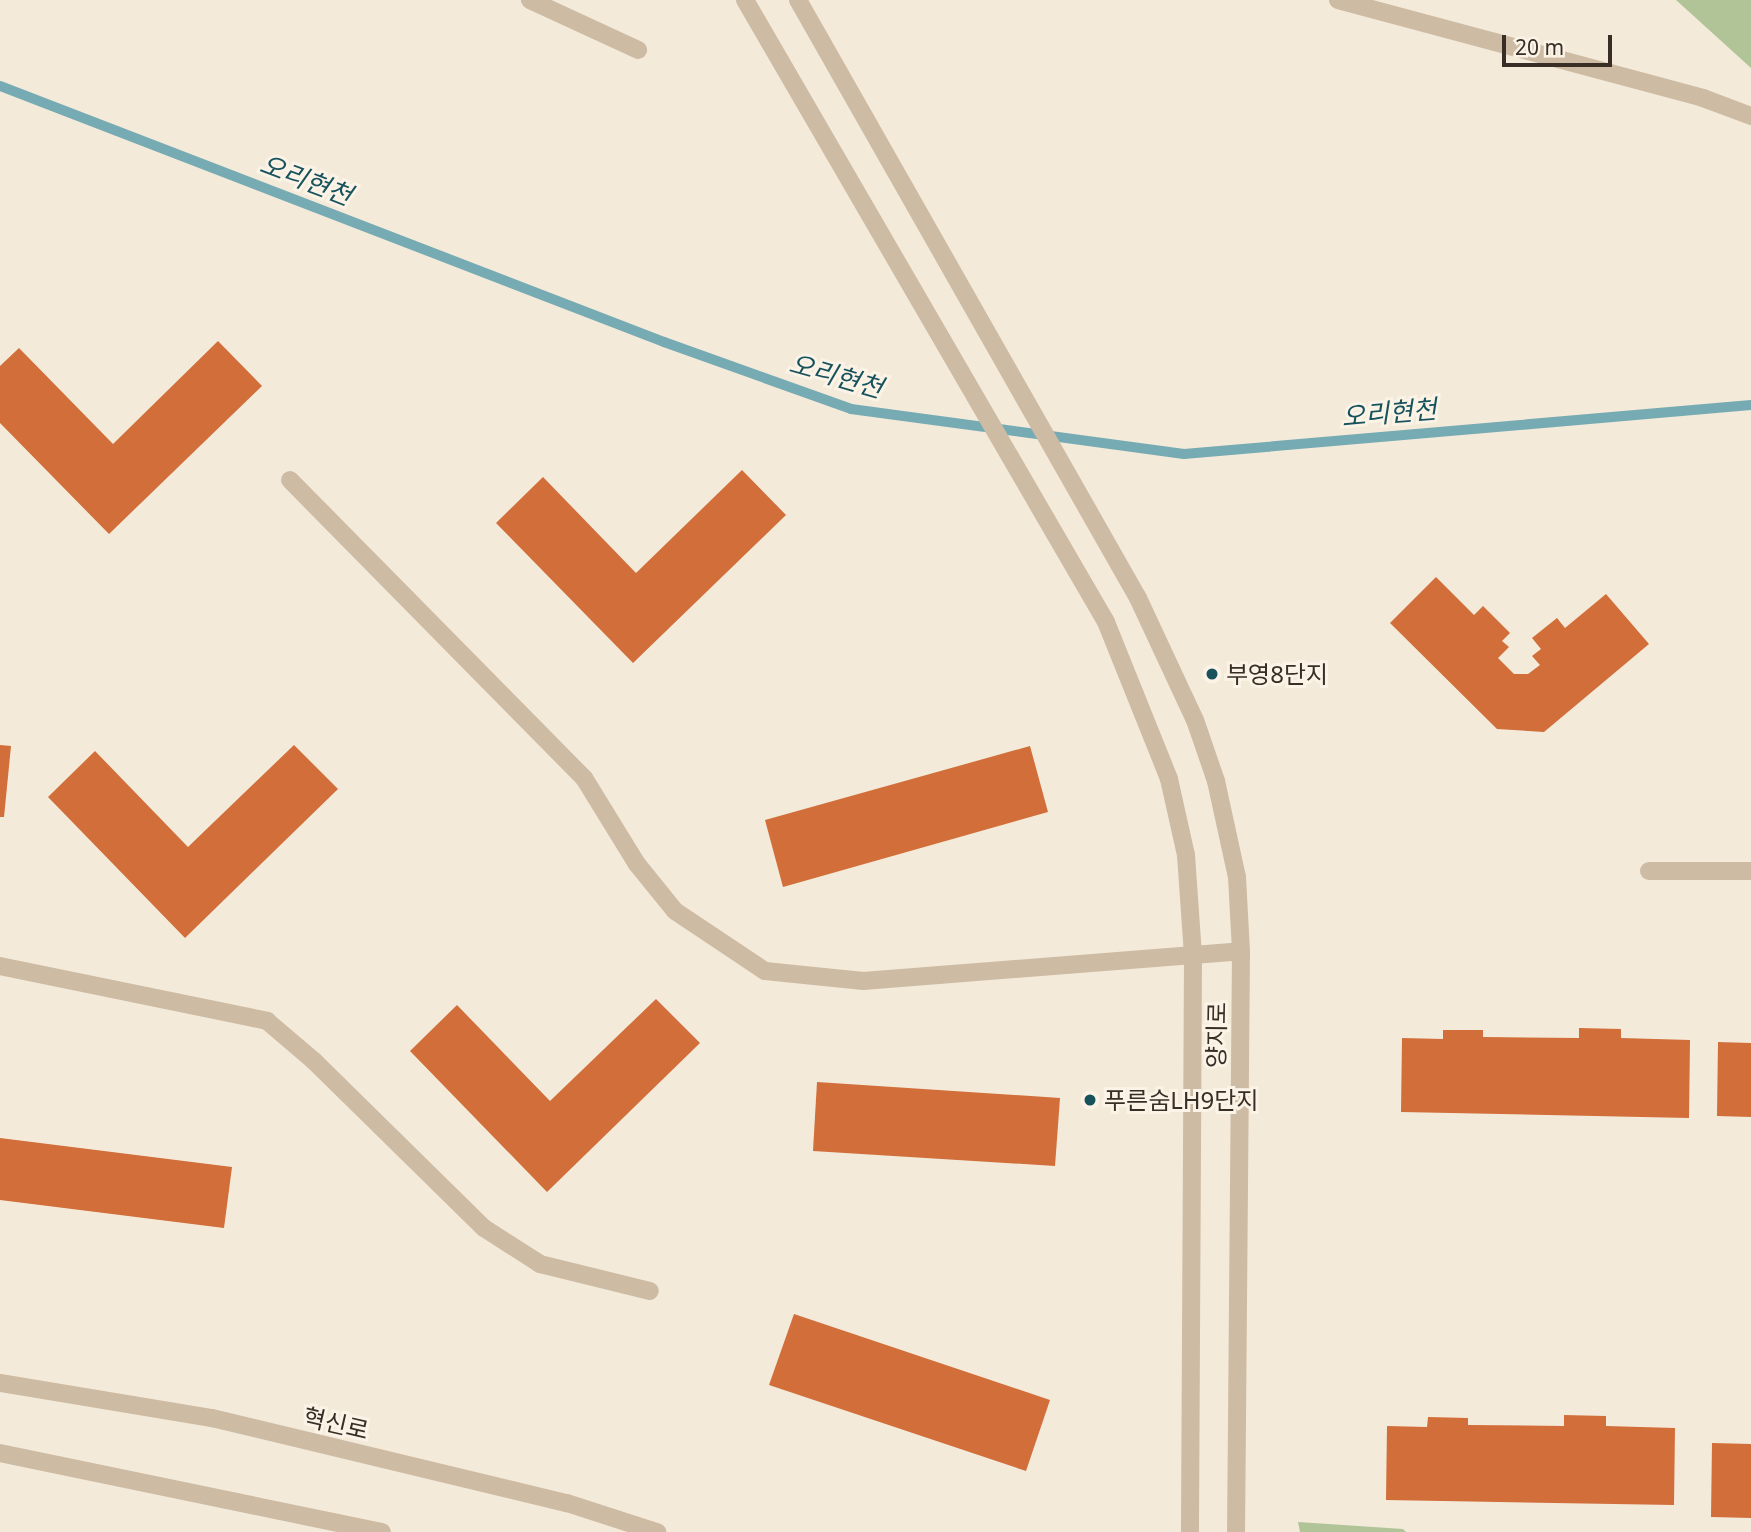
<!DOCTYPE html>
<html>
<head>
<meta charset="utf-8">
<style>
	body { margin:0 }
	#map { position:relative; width:1751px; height:1532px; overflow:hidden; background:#f4ead9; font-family:"Noto Sans","Noto Sans KR",sans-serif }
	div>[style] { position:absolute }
	.green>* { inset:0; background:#b1c498 }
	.stream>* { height:10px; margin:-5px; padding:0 5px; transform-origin:5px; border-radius:5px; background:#76abb4 }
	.building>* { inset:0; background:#d16e3a }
	.minor>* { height:18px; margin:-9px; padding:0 9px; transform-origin:9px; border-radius:9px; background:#cdbba4 }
	.dots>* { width:19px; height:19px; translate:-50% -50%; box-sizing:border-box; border:4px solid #fbf3e6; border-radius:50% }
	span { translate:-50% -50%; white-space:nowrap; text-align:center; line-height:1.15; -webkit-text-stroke:6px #fbf3e6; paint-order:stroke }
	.poi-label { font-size:24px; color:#382e26 }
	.left { translate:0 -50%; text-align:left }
	.street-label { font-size:24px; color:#382e26 }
	.water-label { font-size:26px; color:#18525d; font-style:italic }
	.scale { position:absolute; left:1502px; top:35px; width:110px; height:32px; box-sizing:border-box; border:4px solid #382e26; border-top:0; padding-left:9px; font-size:21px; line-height:24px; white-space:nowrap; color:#382e26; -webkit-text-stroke:5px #fbf3e6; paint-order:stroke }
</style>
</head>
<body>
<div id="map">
	<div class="green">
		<div style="clip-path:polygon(1676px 0,1751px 0,1751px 68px)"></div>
		<div style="clip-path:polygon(1298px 1522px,1403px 1529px,1406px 1532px,1300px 1532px)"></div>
	</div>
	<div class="stream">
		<div style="left:0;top:86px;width:712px;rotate:21.08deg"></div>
		<div style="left:664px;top:342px;width:199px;rotate:19.7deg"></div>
		<div style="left:851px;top:409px;width:336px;rotate:7.7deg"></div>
		<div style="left:1184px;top:454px;width:569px;rotate:-4.94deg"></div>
	</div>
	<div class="building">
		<div style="clip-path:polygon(218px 341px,262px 386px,109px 534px,0 423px,0 366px,19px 348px,113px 444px)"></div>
		<div style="clip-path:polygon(742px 470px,786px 515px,633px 663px,496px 523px,543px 477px,636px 573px)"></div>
		<div style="clip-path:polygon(1436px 577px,1474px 615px,1483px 606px,1510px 633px,1502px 641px,1509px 647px,1498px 658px,1514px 674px,1528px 674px,1540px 665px,1532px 656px,1541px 649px,1532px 638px,1557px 618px,1565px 628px,1606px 594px,1649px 644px,1544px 732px,1497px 729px,1390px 623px)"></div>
		<div style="clip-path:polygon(0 745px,11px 746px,4px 817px,0 817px)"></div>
		<div style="clip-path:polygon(294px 745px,338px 789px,185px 938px,48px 797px,95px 751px,188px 847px)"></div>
		<div style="clip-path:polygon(1030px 746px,1048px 812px,783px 887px,765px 820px)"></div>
		<div style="clip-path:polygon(656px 999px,700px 1043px,547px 1192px,410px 1051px,457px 1005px,550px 1101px)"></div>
		<div style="clip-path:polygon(1579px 1028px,1621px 1029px,1621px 1038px,1690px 1040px,1689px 1118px,1401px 1112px,1402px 1038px,1443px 1039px,1443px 1030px,1483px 1030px,1483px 1037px,1579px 1038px)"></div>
		<div style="clip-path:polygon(1718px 1042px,1751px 1043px,1751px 1117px,1717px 1116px)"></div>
		<div style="clip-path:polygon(817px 1082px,1060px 1098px,1055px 1166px,813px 1151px)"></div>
		<div style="clip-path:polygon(0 1138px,232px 1167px,224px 1228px,0 1200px)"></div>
		<div style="clip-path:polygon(794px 1314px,1050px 1400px,1026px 1471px,769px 1385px)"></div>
		<div style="clip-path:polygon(1564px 1415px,1606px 1416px,1606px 1426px,1675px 1428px,1674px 1505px,1386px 1500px,1387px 1426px,1427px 1427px,1428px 1417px,1468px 1418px,1468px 1425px,1564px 1426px)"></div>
		<div style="clip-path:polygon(1712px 1443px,1751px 1444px,1751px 1518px,1711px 1517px)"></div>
	</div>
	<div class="minor">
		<div style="left:530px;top:0;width:119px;rotate:24.8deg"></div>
		<div style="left:745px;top:0;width:719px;rotate:59.87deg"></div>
		<div style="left:1106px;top:622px;width:169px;rotate:68.1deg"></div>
		<div style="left:1169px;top:779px;width:78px;rotate:77.4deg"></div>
		<div style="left:1186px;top:855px;width:100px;rotate:86deg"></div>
		<div style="left:1193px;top:955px;width:577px;rotate:90.3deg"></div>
		<div style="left:798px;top:0;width:688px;rotate:60.38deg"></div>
		<div style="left:1138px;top:598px;width:135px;rotate:65deg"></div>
		<div style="left:1195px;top:720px;width:65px;rotate:71deg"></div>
		<div style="left:1216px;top:781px;width:98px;rotate:77.7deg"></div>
		<div style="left:1237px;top:877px;width:74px;rotate:86.9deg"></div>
		<div style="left:1241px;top:951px;width:581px;rotate:90.49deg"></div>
		<div style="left:1338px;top:0;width:378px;rotate:15deg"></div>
		<div style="left:1703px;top:98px;width:51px;rotate:20.6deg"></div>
		<div style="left:290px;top:480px;width:419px;rotate:45.4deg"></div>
		<div style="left:584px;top:778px;width:101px;rotate:58.4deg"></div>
		<div style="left:637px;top:864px;width:60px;rotate:51deg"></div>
		<div style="left:675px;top:911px;width:108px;rotate:33.7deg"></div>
		<div style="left:765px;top:971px;width:99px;rotate:5.8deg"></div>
		<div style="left:863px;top:981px;width:379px;rotate:-4.5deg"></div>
		<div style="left:1649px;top:871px;width:102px"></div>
		<div style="left:0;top:966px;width:273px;rotate:11.6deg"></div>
		<div style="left:267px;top:1021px;width:62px;rotate:40.4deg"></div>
		<div style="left:314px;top:1061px;width:238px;rotate:44.5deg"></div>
		<div style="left:484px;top:1228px;width:67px;rotate:32.7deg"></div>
		<div style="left:540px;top:1264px;width:113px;rotate:13.8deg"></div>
		<div style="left:0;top:1383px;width:215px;rotate:9.4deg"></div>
		<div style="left:212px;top:1418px;width:365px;rotate:13.5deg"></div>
		<div style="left:567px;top:1503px;width:95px;rotate:17.9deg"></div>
		<div style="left:0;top:1453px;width:390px;rotate:11.7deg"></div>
	</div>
	<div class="dots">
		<div style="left:1212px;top:674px;background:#18525d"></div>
		<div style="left:1090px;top:1100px;background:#18525d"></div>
	</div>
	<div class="poi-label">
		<span class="left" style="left:1226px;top:674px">부영8단지</span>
		<span class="left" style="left:1104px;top:1100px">푸른숨LH9단지</span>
	</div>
	<div class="street-label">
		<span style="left:1216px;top:1035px;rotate:-89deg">양지로</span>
		<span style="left:336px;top:1423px;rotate:13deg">혁신로</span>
	</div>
	<div class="water-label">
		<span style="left:306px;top:180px;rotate:21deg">오리현천</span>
		<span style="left:836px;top:376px;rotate:16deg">오리현천</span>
		<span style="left:1389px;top:413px;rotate:-5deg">오리현천</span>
	</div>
	<div class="scale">20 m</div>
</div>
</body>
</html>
